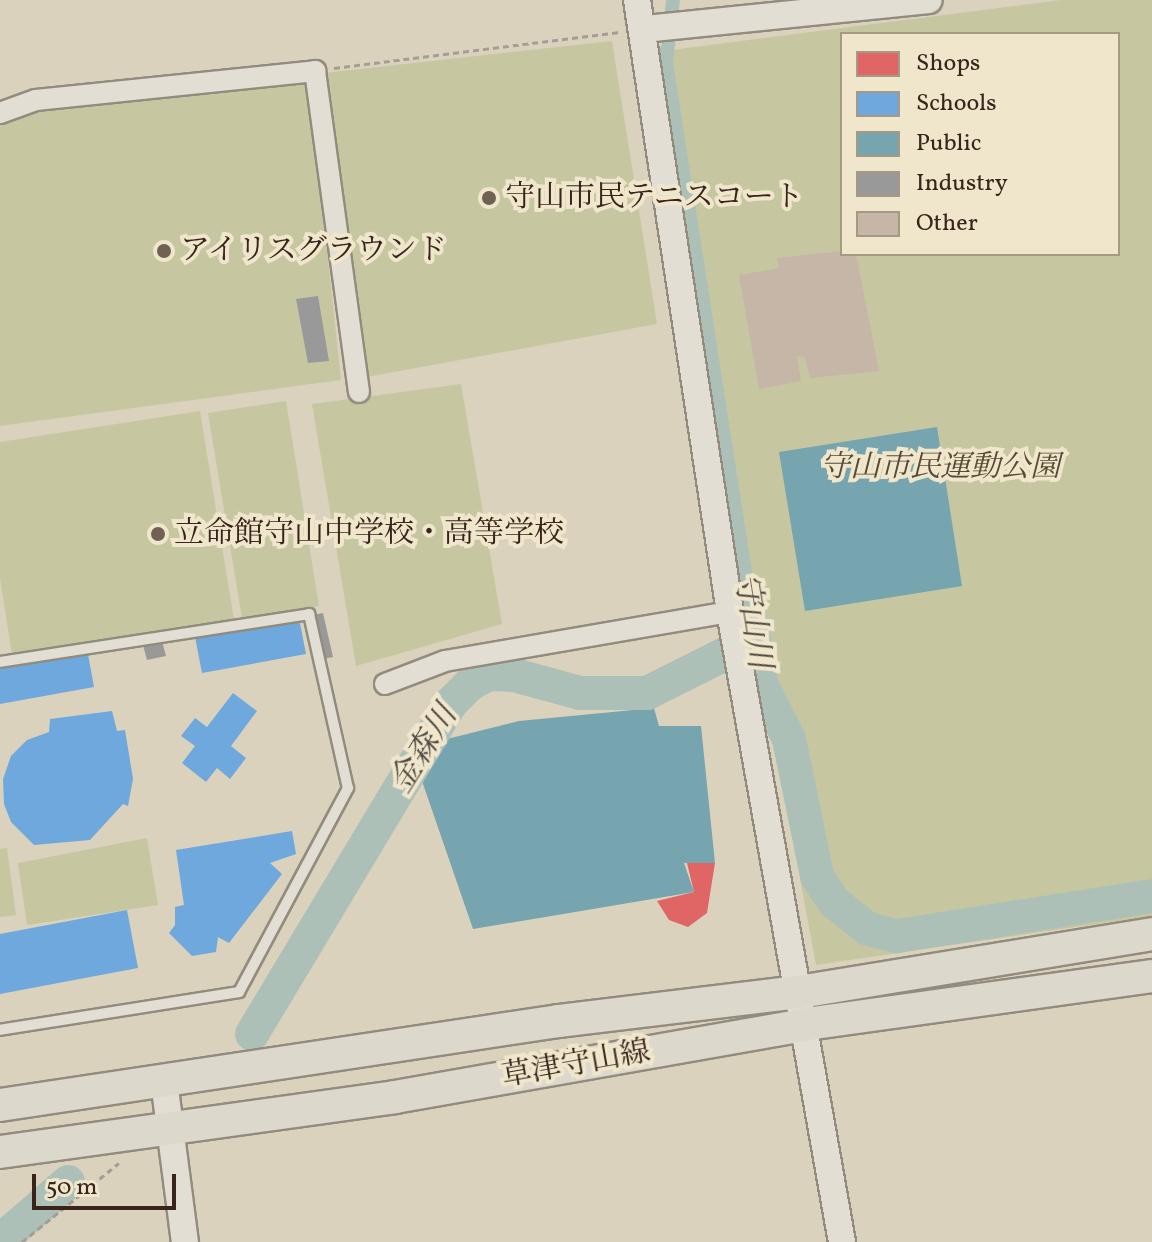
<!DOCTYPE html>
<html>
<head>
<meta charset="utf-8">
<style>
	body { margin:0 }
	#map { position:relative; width:1152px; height:1242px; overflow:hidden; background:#dad2bd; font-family:Vollkorn,"Noto Serif JP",serif }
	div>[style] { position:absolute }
	.green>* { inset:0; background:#c6c7a1 }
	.water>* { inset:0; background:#adc0b8 }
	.shops>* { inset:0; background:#e06666 }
	.schools>* { inset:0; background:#6fa8dc }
	.public>* { inset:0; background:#76a5af }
	.industry>* { inset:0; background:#999 }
	.river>* { height:34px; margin:-17px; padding:0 17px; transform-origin:17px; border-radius:17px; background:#adc0b8 }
	.building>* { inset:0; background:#c5b6a7 }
	.path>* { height:3px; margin-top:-1.5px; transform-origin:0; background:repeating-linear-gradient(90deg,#a49f96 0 6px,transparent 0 10px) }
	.roads { filter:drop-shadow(2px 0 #928b7e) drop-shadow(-2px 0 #928b7e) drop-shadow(0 2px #928b7e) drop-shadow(0 -2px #928b7e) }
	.service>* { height:10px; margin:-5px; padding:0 5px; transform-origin:5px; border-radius:5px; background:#e2ded3 }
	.minor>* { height:20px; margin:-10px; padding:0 10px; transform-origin:10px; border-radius:10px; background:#e2ded3 }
	.tertiary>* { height:26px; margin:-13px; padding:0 13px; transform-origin:13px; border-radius:13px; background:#e2ded3 }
	.primary>* { height:32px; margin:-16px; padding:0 16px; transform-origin:16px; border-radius:16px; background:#ddd8cc }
	.dots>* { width:22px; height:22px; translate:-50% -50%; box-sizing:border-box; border:4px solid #efe6cc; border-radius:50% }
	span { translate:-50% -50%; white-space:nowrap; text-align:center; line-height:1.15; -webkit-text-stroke:8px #efe6cc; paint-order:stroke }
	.poi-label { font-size:30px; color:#37241a }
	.left { translate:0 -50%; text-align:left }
	.park-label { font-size:30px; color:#574a36; font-style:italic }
	.street-label { font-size:30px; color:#37241a }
	.water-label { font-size:32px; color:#504941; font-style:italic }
	.legend { position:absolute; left:840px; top:32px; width:280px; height:224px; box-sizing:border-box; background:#efe6cc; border:2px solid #a59885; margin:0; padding:10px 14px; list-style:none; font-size:24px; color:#37241a }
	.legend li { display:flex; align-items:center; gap:16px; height:40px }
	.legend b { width:40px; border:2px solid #a59885 }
	.scale { position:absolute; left:32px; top:1174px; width:144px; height:36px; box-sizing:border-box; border:4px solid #37241a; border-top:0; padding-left:10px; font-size:24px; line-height:28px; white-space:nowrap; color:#37241a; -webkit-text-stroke:6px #efe6cc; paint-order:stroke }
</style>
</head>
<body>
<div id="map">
	<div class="green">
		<div style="clip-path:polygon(evenodd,1061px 0,1152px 0,1152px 916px,816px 965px,648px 53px,1061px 0,842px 34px,1118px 34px,1118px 254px,842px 254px,842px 34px)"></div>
		<div style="clip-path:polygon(612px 41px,657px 324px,367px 377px,324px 73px)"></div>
		<div style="clip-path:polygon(309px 82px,341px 380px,0 426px,0 121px,47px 108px)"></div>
		<div style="clip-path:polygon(461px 384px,502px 624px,356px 666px,312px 404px)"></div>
		<div style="clip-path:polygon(286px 401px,319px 606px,242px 618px,208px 413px)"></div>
		<div style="clip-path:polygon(200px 411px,234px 620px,12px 655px,0 578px,0 442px)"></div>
		<div style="clip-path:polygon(147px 838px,158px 905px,27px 925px,18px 863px)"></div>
		<div style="clip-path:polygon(7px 848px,16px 915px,0 917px,0 849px)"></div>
	</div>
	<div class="water">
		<div style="clip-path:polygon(666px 0,680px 0,673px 62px,761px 629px,744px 637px,654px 63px,662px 44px)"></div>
	</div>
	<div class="shops">
		<div style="clip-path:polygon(687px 863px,715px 863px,707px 913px,688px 927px,669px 920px,657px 901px,694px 892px)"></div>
	</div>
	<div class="schools">
		<div style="clip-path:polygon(299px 618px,306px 654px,202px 673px,195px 637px)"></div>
		<div style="clip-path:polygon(86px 643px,94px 687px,0 704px,0 657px)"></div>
		<div style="clip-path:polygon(233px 693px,257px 711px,231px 746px,246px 758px,230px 779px,217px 768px,206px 782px,182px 763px,195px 746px,181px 736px,195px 718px,207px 727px)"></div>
		<div style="clip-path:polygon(112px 711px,117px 731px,125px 730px,133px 779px,128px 806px,123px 804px,90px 840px,34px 845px,11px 822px,4px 804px,3px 779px,11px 756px,27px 740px,49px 732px,50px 719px)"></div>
		<div style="clip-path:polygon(292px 831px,296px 854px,270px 863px,282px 874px,229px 943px,218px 937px,216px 952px,192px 956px,169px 933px,175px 925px,175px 907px,184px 905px,176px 850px)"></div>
		<div style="clip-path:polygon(127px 910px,138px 968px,0 994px,0 934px)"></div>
	</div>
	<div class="public">
		<div style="clip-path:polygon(937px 427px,962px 586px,805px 611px,779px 452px)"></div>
		<div style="clip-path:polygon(654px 708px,659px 726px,701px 726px,715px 863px,684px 863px,694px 892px,473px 929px,422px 781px,423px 745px,519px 721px)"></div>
	</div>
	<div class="industry">
		<div style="clip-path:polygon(318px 296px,329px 361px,308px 363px,296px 299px)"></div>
		<div style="clip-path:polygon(323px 613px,333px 657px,323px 659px,313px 615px)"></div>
		<div style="clip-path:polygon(162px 641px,166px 656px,147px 660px,143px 645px)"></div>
	</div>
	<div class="river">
		<div style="left:745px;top:590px;width:95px;rotate:80.3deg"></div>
		<div style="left:761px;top:684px;width:62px;rotate:63deg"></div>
		<div style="left:789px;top:739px;width:140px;rotate:78.4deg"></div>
		<div style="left:817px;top:876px;width:31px;rotate:57deg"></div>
		<div style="left:834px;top:902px;width:43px;rotate:38.5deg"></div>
		<div style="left:868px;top:929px;width:30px;rotate:14deg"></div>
		<div style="left:897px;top:936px;width:258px;rotate:-8.9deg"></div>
		<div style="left:252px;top:1034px;width:386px;rotate:-59deg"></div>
		<div style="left:451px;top:703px;width:27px;rotate:-45deg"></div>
		<div style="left:470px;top:684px;width:21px;rotate:-28deg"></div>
		<div style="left:489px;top:674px;width:25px;rotate:2deg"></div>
		<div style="left:514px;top:675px;width:68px;rotate:15.3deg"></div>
		<div style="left:580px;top:693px;width:67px"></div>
		<div style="left:647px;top:693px;width:119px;rotate:-26.6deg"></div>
		<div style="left:0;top:1241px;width:90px;rotate:-40.9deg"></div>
	</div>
	<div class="building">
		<div style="clip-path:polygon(842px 251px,856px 254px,879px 371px,810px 378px,805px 357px,797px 356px,801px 381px,759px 389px,739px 275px,779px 268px,777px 258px)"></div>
	</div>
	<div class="path">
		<div style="left:334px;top:68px;width:288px;rotate:-7.2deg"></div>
		<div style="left:22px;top:1242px;width:125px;rotate:-39.2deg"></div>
	</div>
	<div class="roads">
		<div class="service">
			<div style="left:0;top:662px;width:313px;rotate:-8.8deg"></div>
			<div style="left:309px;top:614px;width:178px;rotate:77.4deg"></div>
			<div style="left:348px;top:788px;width:231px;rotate:118.1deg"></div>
			<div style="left:239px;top:992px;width:242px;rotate:171deg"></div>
		</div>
		<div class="minor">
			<div style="left:0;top:113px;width:38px;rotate:-20deg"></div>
			<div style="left:36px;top:100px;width:281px;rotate:-5.9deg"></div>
			<div style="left:315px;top:71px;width:324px;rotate:82.2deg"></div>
			<div style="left:385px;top:684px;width:64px;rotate:-21deg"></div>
			<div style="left:445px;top:661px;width:289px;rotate:-9.8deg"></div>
		</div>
		<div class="tertiary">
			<div style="left:637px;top:0;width:619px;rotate:81.36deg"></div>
			<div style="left:730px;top:612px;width:640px;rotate:79.92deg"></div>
			<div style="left:644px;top:29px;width:286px;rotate:-5.8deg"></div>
			<div style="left:164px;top:1081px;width:162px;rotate:82.6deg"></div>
		</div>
		<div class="primary">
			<div style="left:0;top:1105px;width:565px;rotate:-8.55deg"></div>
			<div style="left:559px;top:1021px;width:242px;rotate:-6.9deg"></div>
			<div style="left:799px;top:992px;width:358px;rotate:-9.3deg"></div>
			<div style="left:0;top:1152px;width:399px;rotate:-7.9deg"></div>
			<div style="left:395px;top:1097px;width:418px;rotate:-10deg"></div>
			<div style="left:807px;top:1024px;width:348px;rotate:-7.9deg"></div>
		</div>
	</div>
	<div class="dots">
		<div style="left:489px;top:198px;background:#706153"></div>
		<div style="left:164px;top:251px;background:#706153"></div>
		<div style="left:158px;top:534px;background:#706153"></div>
	</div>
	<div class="poi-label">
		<span class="left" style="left:505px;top:198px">守山市民テニスコート</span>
		<span class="left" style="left:180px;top:251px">アイリスグラウンド</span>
		<span class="left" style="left:174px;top:534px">立命館守山中学校・高等学校</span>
	</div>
	<div class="park-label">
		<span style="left:940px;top:468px">守山市民運動公園</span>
	</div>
	<div class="street-label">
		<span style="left:576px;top:1065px;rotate:-10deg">草津守山線</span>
	</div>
	<div class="water-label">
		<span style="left:751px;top:621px;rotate:81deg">守山川</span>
		<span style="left:425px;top:750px;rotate:-58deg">金森川</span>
	</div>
	<ul class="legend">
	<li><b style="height:22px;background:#e06666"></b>Shops</li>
	<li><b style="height:22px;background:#6fa8dc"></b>Schools</li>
	<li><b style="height:22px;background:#76a5af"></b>Public</li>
	<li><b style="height:22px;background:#999"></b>Industry</li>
	<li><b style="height:22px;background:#c5b6a7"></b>Other</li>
	</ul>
	<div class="scale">50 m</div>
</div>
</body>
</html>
